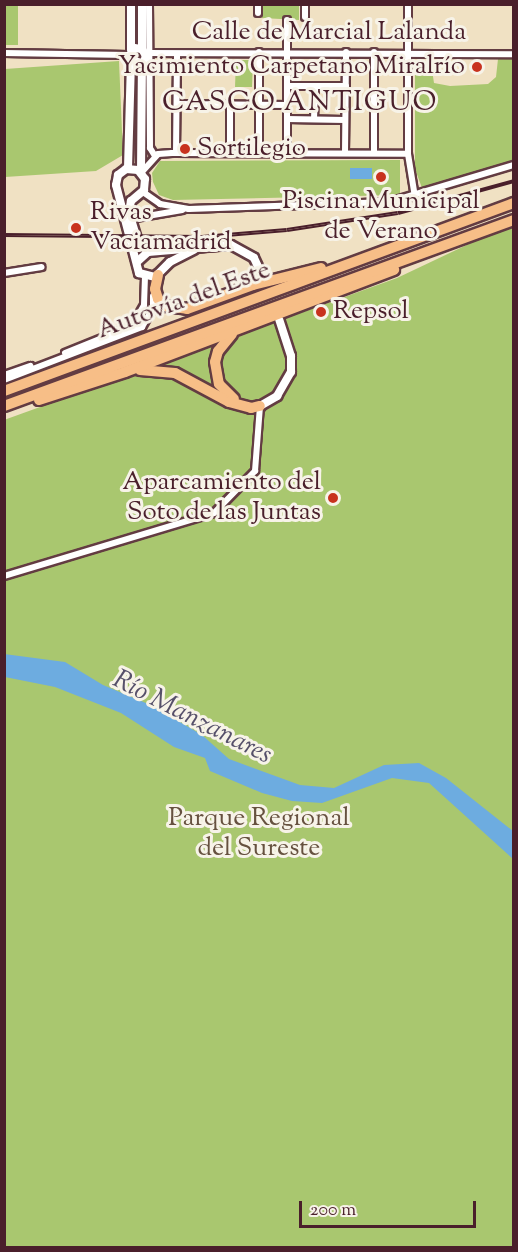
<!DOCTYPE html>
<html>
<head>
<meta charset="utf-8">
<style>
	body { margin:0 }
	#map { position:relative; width:518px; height:1252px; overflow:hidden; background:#f0e1c3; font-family:"Sorts Mill Goudy",serif }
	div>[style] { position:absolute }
	.green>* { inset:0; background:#a9c76f }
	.water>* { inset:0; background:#6dace0 }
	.roads { filter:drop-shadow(2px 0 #633c42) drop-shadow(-2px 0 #633c42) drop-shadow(0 2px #633c42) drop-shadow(0 -2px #633c42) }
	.minor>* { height:6px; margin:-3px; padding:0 3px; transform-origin:3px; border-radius:3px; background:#fff }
	.tertiary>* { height:8px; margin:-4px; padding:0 4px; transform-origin:4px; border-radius:4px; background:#fff }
	.motorway>* { height:10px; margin:-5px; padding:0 5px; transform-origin:5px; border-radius:5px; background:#f7be87 }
	.rail>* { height:4px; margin-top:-2px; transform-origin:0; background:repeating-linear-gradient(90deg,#f7f3e8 0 4.5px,#4a1f2b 0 9px); box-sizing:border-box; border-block:2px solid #4a1f2b }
	.dots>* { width:16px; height:16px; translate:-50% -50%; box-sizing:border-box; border:3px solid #f7f3e8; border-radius:50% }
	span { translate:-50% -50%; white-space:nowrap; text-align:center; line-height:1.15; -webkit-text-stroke:6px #f7f3e8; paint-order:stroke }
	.street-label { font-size:26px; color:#4a1f2b }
	.poi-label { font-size:26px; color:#4a1f2b }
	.right { translate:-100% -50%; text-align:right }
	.left { translate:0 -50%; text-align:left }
	.park-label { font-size:26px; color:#66513f }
	.water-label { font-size:27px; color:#56506a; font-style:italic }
	.quarter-label { font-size:28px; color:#4a1f2b; letter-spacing:1.5px }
	.frame { position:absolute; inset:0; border:6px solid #4a1f2b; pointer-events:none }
	.scale { position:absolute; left:299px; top:1201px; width:177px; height:27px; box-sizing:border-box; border:3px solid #4a1f2b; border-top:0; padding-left:8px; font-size:18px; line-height:21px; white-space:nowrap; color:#4a1f2b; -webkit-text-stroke:4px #f7f3e8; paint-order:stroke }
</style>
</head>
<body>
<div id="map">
	<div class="green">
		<div style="clip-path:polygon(4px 5px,18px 5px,18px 45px,5px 45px)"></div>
		<div style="clip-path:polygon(262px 5px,299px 5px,299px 20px,262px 18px)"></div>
		<div style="clip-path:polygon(498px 59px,513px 59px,513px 160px,422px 188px,415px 169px,415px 73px,432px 70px,434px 83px,450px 86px,488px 84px,496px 77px)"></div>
		<div style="clip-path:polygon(236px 60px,253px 60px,252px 87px,235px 87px)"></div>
		<div style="clip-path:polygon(119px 61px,123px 155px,96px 171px,5px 177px,5px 69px)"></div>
		<div style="clip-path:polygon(400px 160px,400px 195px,173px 200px,159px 195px,153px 182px,152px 173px,160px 161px)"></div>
		<div style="clip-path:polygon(513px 223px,513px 1247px,5px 1247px,4px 420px,397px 278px)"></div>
	</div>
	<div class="water">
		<div style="clip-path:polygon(350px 168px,372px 168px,372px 179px,350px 179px)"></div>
		<div style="clip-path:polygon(4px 654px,65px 662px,103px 685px,153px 706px,202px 735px,229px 759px,300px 785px,334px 788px,384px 765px,419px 763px,446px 778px,513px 831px,513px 859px,429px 783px,392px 778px,322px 803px,292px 801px,262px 793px,210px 771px,205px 758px,174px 747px,121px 713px,55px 687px,5px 677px)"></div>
	</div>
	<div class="roads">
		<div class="minor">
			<div style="left:149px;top:4px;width:144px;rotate:89.6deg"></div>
			<div style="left:150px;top:148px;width:9px;rotate:58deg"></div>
			<div style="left:408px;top:4px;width:150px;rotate:90deg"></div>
			<div style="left:408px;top:154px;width:44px;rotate:80.8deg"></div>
			<div style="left:258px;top:13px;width:9px;rotate:-90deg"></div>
			<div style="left:305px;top:17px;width:13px;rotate:-90deg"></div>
			<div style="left:287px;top:20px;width:133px;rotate:90deg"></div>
			<div style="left:4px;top:53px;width:124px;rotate:0.9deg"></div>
			<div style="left:145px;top:53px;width:369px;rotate:0.2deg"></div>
			<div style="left:287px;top:86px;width:59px"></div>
			<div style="left:177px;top:104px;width:110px;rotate:0.5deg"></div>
			<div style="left:287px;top:119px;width:58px;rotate:1deg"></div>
			<div style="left:314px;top:119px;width:33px;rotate:-88deg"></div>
			<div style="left:176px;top:153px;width:99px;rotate:-89.4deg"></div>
			<div style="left:230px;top:153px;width:48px;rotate:-90deg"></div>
			<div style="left:259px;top:153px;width:101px;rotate:-90deg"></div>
			<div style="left:345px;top:153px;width:101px;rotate:-89.4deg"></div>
			<div style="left:374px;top:153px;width:101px;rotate:-90deg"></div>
			<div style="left:141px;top:173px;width:25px;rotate:-48deg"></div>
			<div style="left:158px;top:154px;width:14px;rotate:-4deg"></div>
			<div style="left:172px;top:153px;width:236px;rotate:0.2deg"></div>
			<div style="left:143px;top:192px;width:21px;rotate:35deg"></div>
			<div style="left:160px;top:204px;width:29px;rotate:10deg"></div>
			<div style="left:189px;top:209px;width:200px;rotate:-2deg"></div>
			<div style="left:389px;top:202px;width:130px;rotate:-16.5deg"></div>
			<div style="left:130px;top:219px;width:53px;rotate:-9.8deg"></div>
			<div style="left:4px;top:273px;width:38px;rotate:-9deg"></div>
			<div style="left:65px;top:353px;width:72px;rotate:-21.9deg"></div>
			<div style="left:132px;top:326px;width:24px;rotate:-60deg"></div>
			<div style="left:144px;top:305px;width:28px;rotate:-88deg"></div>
			<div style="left:4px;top:375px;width:28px;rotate:-19deg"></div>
			<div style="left:4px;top:380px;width:148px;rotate:-21deg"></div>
			<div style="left:142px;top:327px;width:22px;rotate:-60deg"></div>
			<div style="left:153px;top:308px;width:12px;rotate:-90deg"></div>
			<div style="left:4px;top:576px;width:219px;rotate:-16.7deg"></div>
			<div style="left:214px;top:513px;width:59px;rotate:-45.7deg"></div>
			<div style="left:255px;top:471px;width:65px;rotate:-85.6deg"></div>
		</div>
		<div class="tertiary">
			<div style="left:142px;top:49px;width:45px;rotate:-90deg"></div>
			<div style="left:131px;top:50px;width:46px;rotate:-90deg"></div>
			<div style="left:128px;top:168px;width:106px;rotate:-88.4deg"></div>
			<div style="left:141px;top:172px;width:105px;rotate:-89.5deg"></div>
			<div style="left:142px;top:67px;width:12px;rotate:-70deg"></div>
			<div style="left:146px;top:56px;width:8px;rotate:-120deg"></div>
			<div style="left:142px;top:49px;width:8px;rotate:-173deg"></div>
			<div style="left:134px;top:48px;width:13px;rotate:113deg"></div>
			<div style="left:129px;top:60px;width:13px;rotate:13deg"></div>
			<div style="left:148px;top:252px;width:17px;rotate:-130deg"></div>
			<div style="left:137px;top:239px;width:28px;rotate:-107deg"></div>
			<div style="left:129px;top:212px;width:11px;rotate:-80deg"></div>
			<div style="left:131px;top:201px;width:17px;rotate:-40deg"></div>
			<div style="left:144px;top:190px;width:11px;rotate:-85deg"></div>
			<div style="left:145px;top:179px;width:11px;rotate:-128deg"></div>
			<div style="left:138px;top:170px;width:12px;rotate:-175deg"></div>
			<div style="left:126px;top:169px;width:10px;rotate:143deg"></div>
			<div style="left:118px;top:175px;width:10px;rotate:101deg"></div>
			<div style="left:116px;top:185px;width:91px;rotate:75.4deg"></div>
			<div style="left:139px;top:273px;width:16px;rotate:14deg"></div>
			<div style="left:155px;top:277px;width:21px;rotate:-45deg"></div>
			<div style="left:170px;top:262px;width:27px;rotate:-27deg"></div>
			<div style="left:138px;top:261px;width:13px;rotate:-42deg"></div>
			<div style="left:148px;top:252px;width:83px;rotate:-4.8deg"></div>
			<div style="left:231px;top:245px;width:26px;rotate:29deg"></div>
			<div style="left:254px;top:258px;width:21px;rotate:65deg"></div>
			<div style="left:260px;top:406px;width:20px;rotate:-30deg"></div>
			<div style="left:277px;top:396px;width:28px;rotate:-60deg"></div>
			<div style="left:291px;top:372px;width:16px;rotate:-90deg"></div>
			<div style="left:291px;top:356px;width:38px;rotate:-108deg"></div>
		</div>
		<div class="motorway">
			<div style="left:158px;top:275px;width:14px;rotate:102deg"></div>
			<div style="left:155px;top:289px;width:10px;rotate:73deg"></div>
			<div style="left:158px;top:299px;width:11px;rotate:41deg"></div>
			<div style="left:166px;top:306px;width:21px;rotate:8deg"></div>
			<div style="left:187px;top:309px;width:70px;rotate:-20deg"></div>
			<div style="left:253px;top:285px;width:70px;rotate:-14deg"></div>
			<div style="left:232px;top:334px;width:22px;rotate:129deg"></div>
			<div style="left:218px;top:351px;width:11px;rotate:105deg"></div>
			<div style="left:215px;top:362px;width:22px;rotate:80deg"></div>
			<div style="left:219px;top:384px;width:21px;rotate:45deg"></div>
			<div style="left:140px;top:370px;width:35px;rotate:5deg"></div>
			<div style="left:175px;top:373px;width:61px;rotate:28.2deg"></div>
			<div style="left:229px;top:402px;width:23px;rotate:15deg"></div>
			<div style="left:251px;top:408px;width:9px;rotate:-13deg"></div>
			<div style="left:4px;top:391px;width:544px;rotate:-20.24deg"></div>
			<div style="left:39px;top:400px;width:90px;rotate:-18deg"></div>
			<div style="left:125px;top:372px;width:288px;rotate:-20.8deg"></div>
			<div style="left:4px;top:406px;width:543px;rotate:-20.04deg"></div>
		</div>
	</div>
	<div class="rail">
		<div style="left:4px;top:235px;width:198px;rotate:0.6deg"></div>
		<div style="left:202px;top:237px;width:85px;rotate:-4.7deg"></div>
		<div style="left:287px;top:230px;width:112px;rotate:-8.7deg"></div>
		<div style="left:398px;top:213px;width:120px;rotate:-15.4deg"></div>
	</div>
	<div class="dots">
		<div style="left:477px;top:67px;background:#c8321e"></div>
		<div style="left:185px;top:149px;background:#c8321e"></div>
		<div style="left:381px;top:177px;background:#c8321e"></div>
		<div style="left:76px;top:228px;background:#c8321e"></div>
		<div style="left:321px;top:312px;background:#c8321e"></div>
		<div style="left:333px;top:498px;background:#c8321e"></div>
	</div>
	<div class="street-label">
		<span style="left:329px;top:33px">Calle de Marcial Lalanda</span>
		<span style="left:184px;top:301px;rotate:-20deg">Autovía del Este</span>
	</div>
	<div class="poi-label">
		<span class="right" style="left:465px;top:67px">Yacimiento Carpetano Miralrío</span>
		<span class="left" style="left:197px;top:149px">Sortilegio</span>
		<span style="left:381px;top:217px">Piscina Municipal<br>de Verano</span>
		<span class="left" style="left:90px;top:228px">Rivas<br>Vaciamadrid</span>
		<span class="left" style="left:333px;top:312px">Repsol</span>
		<span class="right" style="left:321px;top:498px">Aparcamiento del<br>Soto de las Juntas</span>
	</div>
	<div class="park-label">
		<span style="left:259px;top:834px">Parque Regional<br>del Sureste</span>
	</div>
	<div class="water-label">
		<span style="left:192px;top:718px;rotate:27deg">Río Manzanares</span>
	</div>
	<div class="quarter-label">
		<span style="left:300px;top:103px">CASCO ANTIGUO</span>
	</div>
	<div class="frame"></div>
	<div class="scale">200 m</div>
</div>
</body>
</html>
